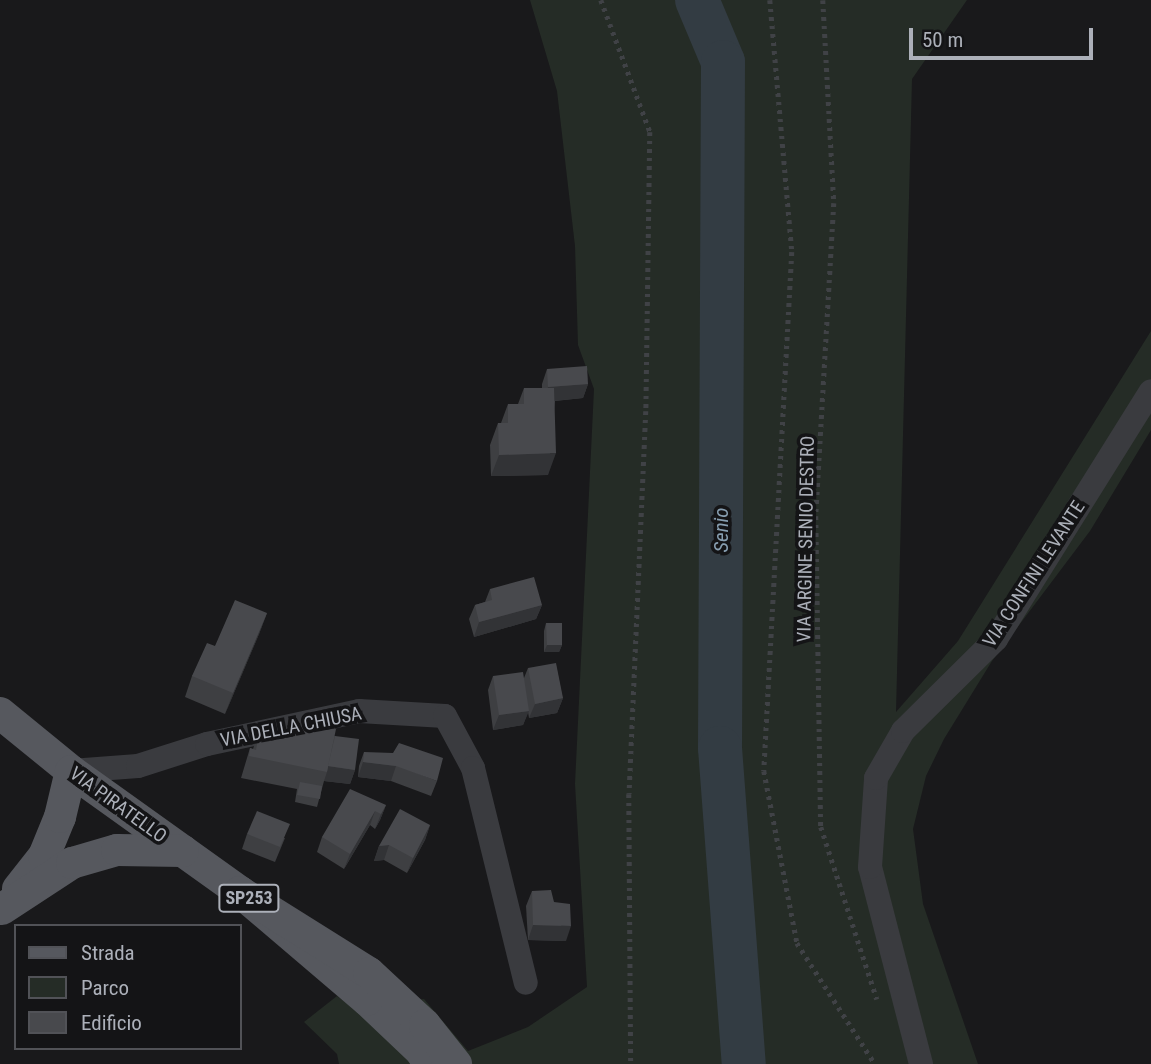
<!DOCTYPE html>
<html>
<head>
<meta charset="utf-8">
<style>
	body { margin:0 }
	#map { position:relative; width:1151px; height:1064px; overflow:hidden; background:#19191b; font-family:"Roboto Condensed",sans-serif }
	div>[style] { position:absolute }
	.green>* { inset:0; background:#252c26 }
	.river>* { height:44px; margin:-22px; padding:0 22px; transform-origin:22px; border-radius:22px; background:#333c43 }
	.path>* { height:4.5px; margin-top:-2.25px; transform-origin:0; background:repeating-linear-gradient(90deg,#404246 0 3.5px,transparent 0 8.5px) }
	.minor>* { height:24px; margin:-12px; padding:0 12px; transform-origin:12px; border-radius:12px; background:#3a3b3f }
	.major>* { height:32px; margin:-16px; padding:0 16px; transform-origin:16px; border-radius:16px; background:#56585e }
	.wall>* { inset:0; background:#3e3f42 }
	.shaded-wall>* { inset:0; background:#323336 }
	.building>* { inset:0; background:#48494d }
	span { translate:-50% -50%; white-space:nowrap; text-align:center; line-height:1.15; -webkit-text-stroke:7px #141416; paint-order:stroke }
	.shield-label span { padding:2px 5px; background:#141416; border:2px solid; border-radius:5px; -webkit-text-stroke-width:0 }
	.shield-label { font-size:18px; color:#acb0b9; font-weight:700 }
	.street-label { font-size:19px; color:#acb0b9 }
	.water-label { font-size:21px; color:#879eb0; font-style:italic }
	.legend { position:absolute; left:14px; top:924px; width:228px; height:126px; box-sizing:border-box; background:#141416; border:2px solid #515257; margin:0; padding:9px 12px; list-style:none; font-size:21px; color:#acb0b9 }
	.legend li { display:flex; align-items:center; gap:14px; height:35px }
	.legend b { width:35px; border:2px solid #515257 }
	.scale { position:absolute; left:909px; top:28px; width:184px; height:32px; box-sizing:border-box; border:4px solid #acb0b9; border-top:0; padding-left:9px; font-size:21px; line-height:24px; white-space:nowrap; color:#acb0b9; -webkit-text-stroke:5px #141416; paint-order:stroke }
</style>
</head>
<body>
<div id="map">
	<div class="green">
		<div style="clip-path:polygon(530px 0,967px 0,912px 79px,896px 712px,958px 641px,1151px 331px,1151px 430px,1090px 531px,992px 661px,944px 739px,926px 776px,913px 829px,923px 904px,978px 1064px,339px 1064px,337px 1054px,304px 1022px,337px 996px,352px 1007px,424px 999px,468px 1051px,528px 1027px,587px 987px,575px 784px,594px 389px,578px 345px,575px 246px,557px 91px)"></div>
	</div>
	<div class="river">
		<div style="left:697px;top:0;width:67px;rotate:67.2deg"></div>
		<div style="left:723px;top:62px;width:686px;rotate:90.25deg"></div>
		<div style="left:720px;top:748px;width:317px;rotate:85.7deg"></div>
	</div>
	<div class="path">
		<div style="left:601px;top:0;width:141px;rotate:69.6deg"></div>
		<div style="left:650px;top:132px;width:279px;rotate:90.8deg"></div>
		<div style="left:646px;top:411px;width:383px;rotate:92.5deg"></div>
		<div style="left:629px;top:794px;width:270px;rotate:89.6deg"></div>
		<div style="left:770px;top:0;width:253px;rotate:85deg"></div>
		<div style="left:792px;top:252px;width:520px;rotate:93.09deg"></div>
		<div style="left:764px;top:771px;width:175px;rotate:79.1deg"></div>
		<div style="left:797px;top:943px;width:144px;rotate:57.2deg"></div>
		<div style="left:823px;top:0;width:203px;rotate:86.9deg"></div>
		<div style="left:834px;top:203px;width:314px;rotate:93.3deg"></div>
		<div style="left:816px;top:516px;width:311px;rotate:89.1deg"></div>
		<div style="left:821px;top:827px;width:181px;rotate:72deg"></div>
	</div>
	<div class="minor">
		<div style="left:71px;top:771px;width:67px;rotate:-4.3deg"></div>
		<div style="left:138px;top:766px;width:72px;rotate:-17.7deg"></div>
		<div style="left:207px;top:744px;width:156px;rotate:-12.2deg"></div>
		<div style="left:359px;top:711px;width:86px;rotate:3.3deg"></div>
		<div style="left:445px;top:716px;width:59px;rotate:61.7deg"></div>
		<div style="left:473px;top:768px;width:221px;rotate:76.2deg"></div>
		<div style="left:921px;top:1064px;width:203px;rotate:-104.5deg"></div>
		<div style="left:870px;top:867px;width:89px;rotate:-86.1deg"></div>
		<div style="left:876px;top:778px;width:54px;rotate:-60.1deg"></div>
		<div style="left:903px;top:731px;width:131px;rotate:-44.7deg"></div>
		<div style="left:996px;top:639px;width:292px;rotate:-58deg"></div>
	</div>
	<div class="major">
		<div style="left:0;top:713px;width:92px;rotate:39.2deg"></div>
		<div style="left:71px;top:771px;width:208px;rotate:35.6deg"></div>
		<div style="left:18px;top:889px;width:42px;rotate:-51.8deg"></div>
		<div style="left:44px;top:856px;width:42px;rotate:-67.7deg"></div>
		<div style="left:60px;top:817px;width:47px;rotate:-76.6deg"></div>
		<div style="left:2px;top:909px;width:84px;rotate:-33.3deg"></div>
		<div style="left:72px;top:863px;width:47px;rotate:-16.1deg"></div>
		<div style="left:117px;top:850px;width:66px;rotate:0.9deg"></div>
		<div style="left:429px;top:1064px;width:15px;rotate:-122deg"></div>
		<div style="left:421px;top:1051px;width:74px;rotate:-136.6deg"></div>
		<div style="left:367px;top:1000px;width:167px;rotate:-139.6deg"></div>
		<div style="left:240px;top:892px;width:152px;rotate:32.1deg"></div>
		<div style="left:369px;top:973px;width:76px;rotate:42.9deg"></div>
		<div style="left:425px;top:1025px;width:50px;rotate:51.5deg"></div>
	</div>
	<div class="wall">
		<div style="clip-path:polygon(547px 369px,588px 384px,583px 398px,555px 401px,548px 475px,491px 476px,490px 445px,498px 423px,501px 423px,508px 404px,518px 404px,524px 388px,542px 388px,542px 384px)"></div>
		<div style="clip-path:polygon(490px 589px,542px 605px,536px 619px,474px 637px,469px 619px,475px 605px,485px 602px)"></div>
		<div style="clip-path:polygon(267px 613px,259px 634px,225px 714px,185px 697px,192px 676px,215px 646px)"></div>
		<div style="clip-path:polygon(546px 623px,562px 645px,559px 652px,544px 652px,544px 631px)"></div>
		<div style="clip-path:polygon(528px 668px,563px 698px,557px 713px,529px 718px,528px 712px,523px 725px,493px 730px,488px 690px,493px 676px,524px 678px)"></div>
		<div style="clip-path:polygon(300px 723px,335px 736px,355px 770px,350px 784px,324px 781px,317px 807px,295px 802px,297px 789px,241px 778px,250px 748px,253px 749px,260px 728px,295px 735px)"></div>
		<div style="clip-path:polygon(364px 752px,437px 781px,431px 796px,391px 781px,358px 777px,359px 766px)"></div>
		<div style="clip-path:polygon(386px 805px,380px 820px,375px 829px,370px 825px,344px 869px,317px 852px,322px 837px)"></div>
		<div style="clip-path:polygon(430px 825px,425px 840px,407px 873px,384px 860px,374px 861px,379px 846px)"></div>
		<div style="clip-path:polygon(247px 834px,285px 838px,275px 862px,242px 849px)"></div>
		<div style="clip-path:polygon(532px 891px,554px 902px,566px 941px,528px 940px,526px 906px)"></div>
	</div>
	<div class="shaded-wall">
		<div style="clip-path:polygon(588px 384px,583px 398px,543px 402px,548px 387px)"></div>
		<div style="clip-path:polygon(556px 453px,548px 475px,491px 476px,499px 455px)"></div>
		<div style="clip-path:polygon(542px 605px,536px 619px,474px 637px,479px 622px)"></div>
		<div style="clip-path:polygon(267px 613px,259px 634px,225px 714px,233px 693px)"></div>
		<div style="clip-path:polygon(547px 645px,562px 645px,559px 652px,544px 652px)"></div>
		<div style="clip-path:polygon(563px 698px,557px 713px,529px 718px,535px 704px)"></div>
		<div style="clip-path:polygon(529px 711px,523px 725px,493px 730px,499px 715px)"></div>
		<div style="clip-path:polygon(363px 762px,396px 766px,391px 781px,358px 777px)"></div>
		<div style="clip-path:polygon(328px 766px,355px 770px,350px 784px,324px 781px,327px 772px)"></div>
		<div style="clip-path:polygon(386px 805px,380px 820px,375px 829px,381px 814px)"></div>
		<div style="clip-path:polygon(375px 811px,370px 825px,344px 869px,350px 854px)"></div>
		<div style="clip-path:polygon(430px 825px,425px 840px,407px 873px,413px 858px)"></div>
		<div style="clip-path:polygon(389px 845px,384px 860px,374px 861px,379px 846px)"></div>
		<div style="clip-path:polygon(533px 925px,571px 926px,566px 941px,528px 940px)"></div>
	</div>
	<div class="building">
		<div style="clip-path:polygon(587px 366px,588px 384px,548px 387px,547px 369px)"></div>
		<div style="clip-path:polygon(524px 388px,554px 388px,556px 453px,499px 455px,498px 423px,508px 423px,508px 404px,524px 404px)"></div>
		<div style="clip-path:polygon(534px 577px,542px 605px,479px 622px,475px 605px,492px 600px,490px 589px)"></div>
		<div style="clip-path:polygon(235px 600px,267px 613px,233px 693px,192px 676px,207px 643px,215px 646px)"></div>
		<div style="clip-path:polygon(546px 623px,562px 623px,562px 645px,547px 645px)"></div>
		<div style="clip-path:polygon(556px 663px,563px 698px,535px 704px,528px 668px)"></div>
		<div style="clip-path:polygon(523px 672px,529px 711px,499px 715px,493px 676px)"></div>
		<div style="clip-path:polygon(300px 723px,336px 729px,327px 772px,249px 756px,250px 748px,256px 750px,260px 728px,297px 736px)"></div>
		<div style="clip-path:polygon(335px 736px,359px 739px,355px 770px,328px 766px)"></div>
		<div style="clip-path:polygon(399px 743px,443px 758px,437px 781px,396px 766px,363px 762px,364px 752px,393px 753px)"></div>
		<div style="clip-path:polygon(300px 782px,322px 786px,320px 799px,297px 795px)"></div>
		<div style="clip-path:polygon(350px 789px,386px 805px,381px 814px,375px 811px,350px 854px,322px 837px)"></div>
		<div style="clip-path:polygon(400px 809px,430px 825px,413px 858px,389px 845px,379px 846px)"></div>
		<div style="clip-path:polygon(257px 811px,290px 824px,280px 847px,247px 834px)"></div>
		<div style="clip-path:polygon(551px 890px,554px 902px,570px 904px,571px 926px,533px 925px,532px 891px)"></div>
	</div>
	<div class="shield-label">
		<span style="left:249px;top:898px">SP253</span>
	</div>
	<div class="street-label">
		<span style="left:806px;top:539px;rotate:-89deg">VIA ARGINE SENIO DESTRO</span>
		<span style="left:1034px;top:574px;rotate:-57deg">VIA CONFINI LEVANTE</span>
		<span style="left:291px;top:727px;rotate:-11deg">VIA DELLA CHIUSA</span>
		<span style="left:118px;top:805px;rotate:36deg">VIA PIRATELLO</span>
	</div>
	<div class="water-label">
		<span style="left:721px;top:530px;rotate:-90deg">Senio</span>
	</div>
	<ul class="legend">
	<li><b style="height:9px;background:#56585e"></b>Strada</li>
	<li><b style="height:19px;background:#252c26"></b>Parco</li>
	<li><b style="height:19px;background:#48494d"></b>Edificio</li>
	</ul>
	<div class="scale">50 m</div>
</div>
</body>
</html>
